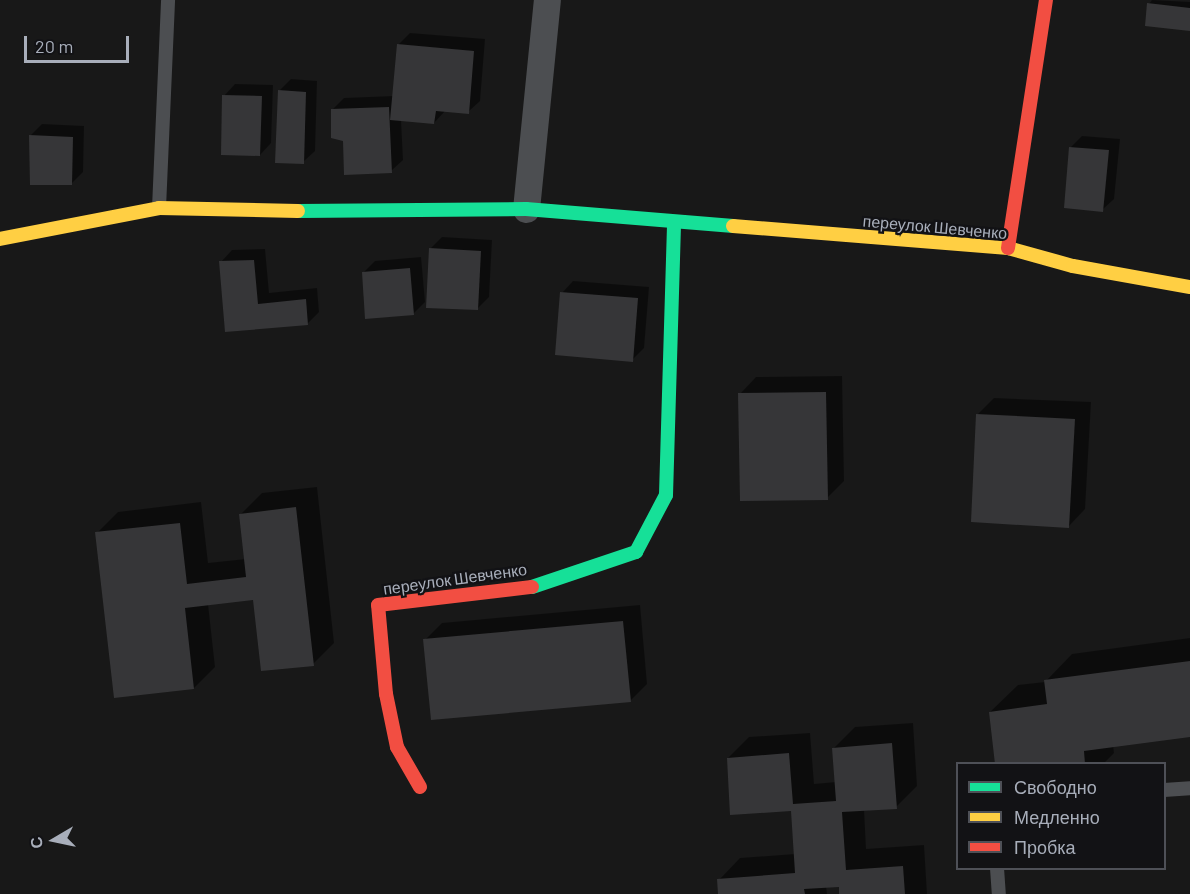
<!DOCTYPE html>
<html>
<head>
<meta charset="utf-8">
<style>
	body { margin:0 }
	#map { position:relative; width:1190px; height:894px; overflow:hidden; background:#181818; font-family:Barlow,sans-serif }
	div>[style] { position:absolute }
	.shadow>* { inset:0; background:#0007 }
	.building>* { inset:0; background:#363638 }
	.lane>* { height:14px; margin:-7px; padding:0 7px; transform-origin:7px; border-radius:7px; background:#4c4e51 }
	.street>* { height:27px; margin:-13.5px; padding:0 13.5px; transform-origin:13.5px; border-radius:13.5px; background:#4c4e51 }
	.fast>* { height:14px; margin:-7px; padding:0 7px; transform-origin:7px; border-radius:7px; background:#16e098 }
	.slow>* { height:14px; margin:-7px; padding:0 7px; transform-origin:7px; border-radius:7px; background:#ffcf43 }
	.jam>* { height:14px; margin:-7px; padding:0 7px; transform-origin:7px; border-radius:7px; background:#f24e42 }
	span { translate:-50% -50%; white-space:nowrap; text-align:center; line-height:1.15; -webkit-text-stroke:4.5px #121215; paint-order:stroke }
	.street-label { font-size:16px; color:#a8aeba }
	.legend { position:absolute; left:956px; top:762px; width:210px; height:108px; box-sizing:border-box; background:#121215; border:2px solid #4e5057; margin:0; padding:8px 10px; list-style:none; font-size:18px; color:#a8aeba }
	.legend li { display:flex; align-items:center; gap:12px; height:30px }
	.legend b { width:30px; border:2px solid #4e5057 }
	.north { position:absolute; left:24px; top:810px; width:60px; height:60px; -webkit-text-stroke:4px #121215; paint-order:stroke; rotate:261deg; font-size:16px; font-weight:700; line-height:24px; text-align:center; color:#a8aeba }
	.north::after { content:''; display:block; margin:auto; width:21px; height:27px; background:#a8aeba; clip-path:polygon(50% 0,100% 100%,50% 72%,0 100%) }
	.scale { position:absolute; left:24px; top:36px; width:105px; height:27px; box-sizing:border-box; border:3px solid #a8aeba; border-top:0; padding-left:8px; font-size:18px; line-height:21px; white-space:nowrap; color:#a8aeba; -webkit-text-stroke:4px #121215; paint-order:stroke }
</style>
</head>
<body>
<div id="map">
	<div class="shadow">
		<div style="clip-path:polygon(1152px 0,1190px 2px,1190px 29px,1149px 4px)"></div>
		<div style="clip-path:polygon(410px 33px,485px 39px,480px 101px,468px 112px,445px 111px,434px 123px,401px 120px,403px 160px,391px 171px,344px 139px,332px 110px,344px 98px,394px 96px,399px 44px)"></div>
		<div style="clip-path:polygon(291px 79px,317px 81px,315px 151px,303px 162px,279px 91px)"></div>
		<div style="clip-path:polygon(235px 84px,273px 85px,271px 143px,260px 155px,224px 96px)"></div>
		<div style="clip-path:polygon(42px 124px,84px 126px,83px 172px,72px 183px,30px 136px)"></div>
		<div style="clip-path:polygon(1082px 136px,1120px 139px,1114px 199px,1102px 210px,1071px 147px)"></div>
		<div style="clip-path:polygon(442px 237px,492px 240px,489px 297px,477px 309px,430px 249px)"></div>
		<div style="clip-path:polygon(265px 249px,269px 293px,317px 288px,319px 312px,308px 323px,227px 330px,221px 262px,232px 250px)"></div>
		<div style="clip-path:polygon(421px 257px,425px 302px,413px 314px,363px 273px,375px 261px)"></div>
		<div style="clip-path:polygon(573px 281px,649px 287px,644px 348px,632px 360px,562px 293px)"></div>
		<div style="clip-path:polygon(842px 376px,844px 481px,827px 498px,740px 394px,756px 377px)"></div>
		<div style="clip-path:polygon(994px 398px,1091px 402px,1085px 509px,1069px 526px,977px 415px)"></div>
		<div style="clip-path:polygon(317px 487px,334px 643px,313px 664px,254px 598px,208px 604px,215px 667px,194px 688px,97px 533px,118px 512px,201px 502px,208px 563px,246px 559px,241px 514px,262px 493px)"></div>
		<div style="clip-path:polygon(640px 605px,647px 684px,630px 701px,425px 640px,442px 623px)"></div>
		<div style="clip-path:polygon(1190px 638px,1190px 736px,1113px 745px,1114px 753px,1103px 764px,997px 764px,990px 712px,1018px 685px,1045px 682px,1072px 654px)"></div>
		<div style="clip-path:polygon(913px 723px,917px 786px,896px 807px,864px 809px,866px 849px,924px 845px,927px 894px,841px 894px,840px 885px,826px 886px,827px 894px,720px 894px,719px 880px,740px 858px,795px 854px,792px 810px,728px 758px,749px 737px,810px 733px,814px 784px,836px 782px,834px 748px,855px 727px)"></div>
	</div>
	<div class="building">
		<div style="clip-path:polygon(1147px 3px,1190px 8px,1190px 31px,1145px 26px)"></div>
		<div style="clip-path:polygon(397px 44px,474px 51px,469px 114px,436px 111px,434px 124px,390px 120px)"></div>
		<div style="clip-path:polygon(278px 90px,306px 92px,304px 164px,275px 163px)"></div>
		<div style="clip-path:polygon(222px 95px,262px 96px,260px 156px,221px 155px)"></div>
		<div style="clip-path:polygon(389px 107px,392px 173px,344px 175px,343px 141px,331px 138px,331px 109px)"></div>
		<div style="clip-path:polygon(29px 135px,73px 137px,72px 185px,30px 185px)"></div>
		<div style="clip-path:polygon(1069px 147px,1109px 150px,1103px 212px,1064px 208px)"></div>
		<div style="clip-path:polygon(429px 248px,481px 251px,478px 310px,426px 308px)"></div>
		<div style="clip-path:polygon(254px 260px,258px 304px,306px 299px,308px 325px,225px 332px,219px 261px)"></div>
		<div style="clip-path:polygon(410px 268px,414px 315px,365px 319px,362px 272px)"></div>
		<div style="clip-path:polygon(560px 292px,638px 298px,633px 362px,555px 355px)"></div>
		<div style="clip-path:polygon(826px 392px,828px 500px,740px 501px,738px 393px)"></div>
		<div style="clip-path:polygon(976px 414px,1075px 419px,1069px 528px,971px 522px)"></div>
		<div style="clip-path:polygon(296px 507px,314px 666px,261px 671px,253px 600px,185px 608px,194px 689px,114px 698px,95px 532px,180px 523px,187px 584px,246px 577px,239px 514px)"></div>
		<div style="clip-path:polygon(623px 621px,631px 702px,431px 720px,423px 639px)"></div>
		<div style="clip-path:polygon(1190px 661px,1190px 737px,1084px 751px,1085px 764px,995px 764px,989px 712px,1047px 704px,1044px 680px)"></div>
		<div style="clip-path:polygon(892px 743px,897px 809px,842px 812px,846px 870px,903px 866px,905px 894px,839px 894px,839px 887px,804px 889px,805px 894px,718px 894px,717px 879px,795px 873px,791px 811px,730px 815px,727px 758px,789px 753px,793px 804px,836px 801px,832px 748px)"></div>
	</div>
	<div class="lane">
		<div style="left:159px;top:208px;width:208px;rotate:-87.5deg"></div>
		<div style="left:1164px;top:790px;width:26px;rotate:-4deg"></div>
		<div style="left:997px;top:868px;width:26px;rotate:86deg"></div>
	</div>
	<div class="street">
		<div style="left:526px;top:209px;width:210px;rotate:-84.3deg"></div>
	</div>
	<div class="fast">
		<div style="left:298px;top:211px;width:228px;rotate:-0.5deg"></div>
		<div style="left:526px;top:209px;width:208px;rotate:4.7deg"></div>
		<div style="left:532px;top:587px;width:110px;rotate:-18.6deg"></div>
		<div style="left:636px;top:552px;width:64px;rotate:-62.2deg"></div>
		<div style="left:666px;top:495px;width:272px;rotate:-88.3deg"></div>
	</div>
	<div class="slow">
		<div style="left:733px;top:226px;width:276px;rotate:4.6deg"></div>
		<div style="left:1008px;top:248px;width:67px;rotate:15.5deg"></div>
		<div style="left:1073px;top:266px;width:119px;rotate:10.2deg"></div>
		<div style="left:0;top:239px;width:162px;rotate:-11deg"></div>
		<div style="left:159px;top:208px;width:139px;rotate:1.2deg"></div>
	</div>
	<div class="jam">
		<div style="left:1008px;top:248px;width:251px;rotate:-81.3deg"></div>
		<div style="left:420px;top:787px;width:46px;rotate:-119.9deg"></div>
		<div style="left:397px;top:747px;width:54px;rotate:-101.7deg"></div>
		<div style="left:386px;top:694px;width:89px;rotate:-95.1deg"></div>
		<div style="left:378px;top:605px;width:155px;rotate:-6.7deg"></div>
	</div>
	<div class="street-label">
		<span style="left:935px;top:227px;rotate:5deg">переулок Шевченко</span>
		<span style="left:455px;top:579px;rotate:-8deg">переулок Шевченко</span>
	</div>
	<ul class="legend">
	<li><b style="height:8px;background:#16e098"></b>Свободно</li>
	<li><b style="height:8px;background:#ffcf43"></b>Медленно</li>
	<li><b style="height:8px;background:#f24e42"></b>Пробка</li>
	</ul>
	<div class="north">С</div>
	<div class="scale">20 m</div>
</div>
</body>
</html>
